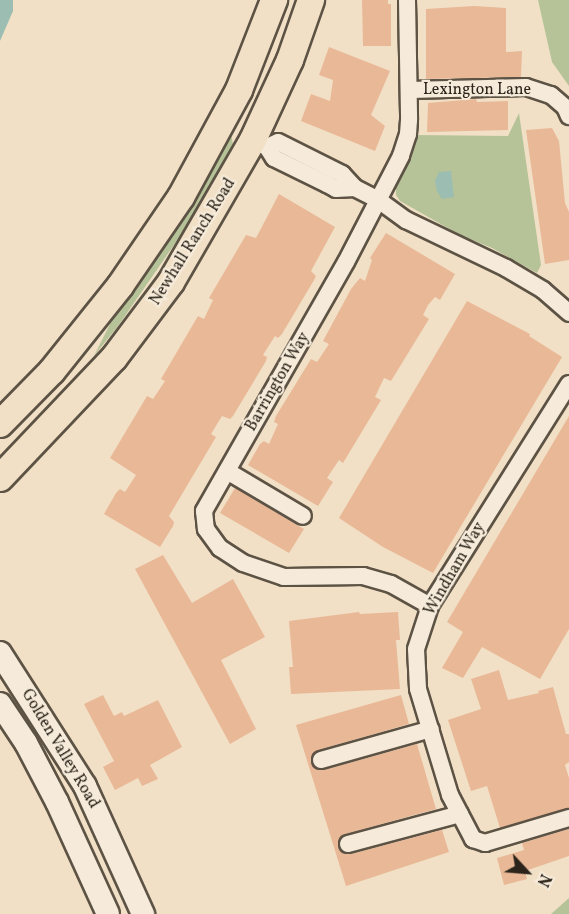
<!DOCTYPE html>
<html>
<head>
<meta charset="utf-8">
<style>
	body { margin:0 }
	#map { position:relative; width:569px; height:914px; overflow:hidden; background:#f1e0c6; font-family:Vollkorn,serif }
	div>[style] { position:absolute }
	.green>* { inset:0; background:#b6c398 }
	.water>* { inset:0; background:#9bbdb2 }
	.building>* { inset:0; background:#e9b897 }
	.roads { filter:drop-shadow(2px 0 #5d5345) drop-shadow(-2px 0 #5d5345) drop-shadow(0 2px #5d5345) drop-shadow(0 -2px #5d5345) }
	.minor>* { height:16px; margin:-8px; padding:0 8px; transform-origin:8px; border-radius:8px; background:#f6ebda }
	.secondary>* { height:22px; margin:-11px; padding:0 11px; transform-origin:11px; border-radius:11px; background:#f6ebda }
	.primary>* { height:26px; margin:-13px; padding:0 13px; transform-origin:13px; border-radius:13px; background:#f1e0c6 }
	span { translate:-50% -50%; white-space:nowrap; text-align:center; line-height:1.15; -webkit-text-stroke:4.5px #f6ebda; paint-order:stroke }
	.street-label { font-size:16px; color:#2c241a }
	.north { position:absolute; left:497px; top:842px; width:60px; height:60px; -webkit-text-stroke:4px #f6ebda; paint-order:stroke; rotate:116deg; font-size:16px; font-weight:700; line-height:24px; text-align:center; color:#2c241a }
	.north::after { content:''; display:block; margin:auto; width:21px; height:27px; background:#2c241a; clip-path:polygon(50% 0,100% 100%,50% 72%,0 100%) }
</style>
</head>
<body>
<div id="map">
	<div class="green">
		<div style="clip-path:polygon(538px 0,569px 0,569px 86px,552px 62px)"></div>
		<div style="clip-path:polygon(519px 113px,541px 265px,537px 273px,492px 248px,460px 235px,400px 201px,396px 195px,396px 185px,415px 135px,508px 136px)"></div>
		<div style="clip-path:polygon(230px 130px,233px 144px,183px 232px,118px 326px,94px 356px,111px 322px,176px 227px)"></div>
		<div style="clip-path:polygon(569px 898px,569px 914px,551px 914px)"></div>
	</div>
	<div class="water">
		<div style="clip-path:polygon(0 0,13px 0,13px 11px,0 41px)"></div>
		<div style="clip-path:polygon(451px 171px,454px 197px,442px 199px,437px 191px,435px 181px,439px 172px)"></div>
	</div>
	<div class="building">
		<div style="clip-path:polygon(362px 0,388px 0,388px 4px,391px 4px,391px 46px,363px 46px)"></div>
		<div style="clip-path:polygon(474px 6px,506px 8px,506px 52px,522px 51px,521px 77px,426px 79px,426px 9px)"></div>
		<div style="clip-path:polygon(329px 47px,390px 71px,371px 115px,385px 126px,375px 151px,301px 121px,311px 94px,330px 101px,333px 80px,319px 75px)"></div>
		<div style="clip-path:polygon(476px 99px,477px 102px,508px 101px,508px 130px,427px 132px,428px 103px)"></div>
		<div style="clip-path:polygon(552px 128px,559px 141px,565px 203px,569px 212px,569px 260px,545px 264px,526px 130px)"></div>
		<div style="clip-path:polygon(279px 194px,335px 227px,311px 271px,316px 276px,314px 280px,282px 334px,278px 338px,275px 336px,263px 355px,267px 357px,266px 361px,233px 416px,230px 419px,222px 416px,211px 434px,216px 437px,169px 516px,174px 522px,173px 526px,160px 547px,104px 514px,116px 493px,120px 489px,125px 492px,136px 475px,110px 458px,147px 396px,153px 399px,165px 381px,161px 379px,198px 316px,204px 319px,213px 300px,209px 298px,246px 235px,256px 238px)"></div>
		<div style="clip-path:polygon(386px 233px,455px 274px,440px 300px,435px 297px,428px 305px,423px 315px,429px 319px,391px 381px,384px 378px,375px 397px,381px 400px,343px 463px,339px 460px,327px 478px,333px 482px,318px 506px,248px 465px,260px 444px,264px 441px,269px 444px,278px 424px,274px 422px,276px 416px,311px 359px,317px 362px,329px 344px,323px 341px,351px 289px,360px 278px,365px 281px,372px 260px,370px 258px)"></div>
		<div style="clip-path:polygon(467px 301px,530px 334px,529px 336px,562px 357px,433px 573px,383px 547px,339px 518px)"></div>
		<div style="clip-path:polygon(569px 416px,569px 629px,540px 679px,482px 647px,463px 678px,442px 668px,463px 632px,447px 622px)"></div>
		<div style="clip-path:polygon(235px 488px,304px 529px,289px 553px,220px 513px)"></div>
		<div style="clip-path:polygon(163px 555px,192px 603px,233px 579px,265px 637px,221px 660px,256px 729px,230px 744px,135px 569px)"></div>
		<div style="clip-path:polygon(359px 612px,360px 614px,398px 612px,400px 640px,396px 640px,400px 689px,291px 694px,289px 667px,293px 667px,289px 621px)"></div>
		<div style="clip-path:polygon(499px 670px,508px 700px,539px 693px,538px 691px,553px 687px,566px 734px,569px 734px,569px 762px,565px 765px,569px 778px,569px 808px,500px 828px,487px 786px,471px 791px,448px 720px,481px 709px,471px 679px)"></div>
		<div style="clip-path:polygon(103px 695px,114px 716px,122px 712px,124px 716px,158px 700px,182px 747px,150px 765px,158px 779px,142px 786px,138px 778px,115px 790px,103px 767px,114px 761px,84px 704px)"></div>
		<div style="clip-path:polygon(401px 695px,409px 724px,318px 750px,311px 757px,311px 763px,318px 770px,324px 770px,417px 744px,436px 809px,345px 834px,338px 841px,338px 847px,345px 854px,351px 854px,442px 830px,449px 852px,346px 886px,296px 725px)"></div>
		<div style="clip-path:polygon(569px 829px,569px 856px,525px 871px,527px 879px,504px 885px,497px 858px,524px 850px,522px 843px)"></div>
	</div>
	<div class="roads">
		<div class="minor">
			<div style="left:407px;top:0;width:120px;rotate:89deg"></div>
			<div style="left:409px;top:120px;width:14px;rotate:94deg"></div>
			<div style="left:408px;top:134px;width:23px;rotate:108deg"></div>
			<div style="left:401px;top:156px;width:119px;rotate:117.4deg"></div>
			<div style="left:346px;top:262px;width:287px;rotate:119.7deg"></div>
			<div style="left:204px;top:511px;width:18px;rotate:84deg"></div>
			<div style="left:206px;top:529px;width:24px;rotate:54deg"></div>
			<div style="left:220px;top:548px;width:27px;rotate:33deg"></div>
			<div style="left:243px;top:563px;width:43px;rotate:18.9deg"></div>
			<div style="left:284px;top:577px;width:79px;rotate:-0.7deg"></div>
			<div style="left:363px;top:576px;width:29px;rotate:16deg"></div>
			<div style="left:391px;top:584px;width:45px;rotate:29.4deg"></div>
			<div style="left:410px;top:90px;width:116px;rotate:-1.5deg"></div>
			<div style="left:526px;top:87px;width:26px;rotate:18deg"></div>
			<div style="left:551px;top:95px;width:18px;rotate:41deg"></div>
			<div style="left:565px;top:107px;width:10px;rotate:66deg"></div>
			<div style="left:260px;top:143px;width:8px;rotate:30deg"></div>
			<div style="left:267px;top:147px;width:13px;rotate:58deg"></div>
			<div style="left:274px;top:158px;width:59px;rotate:26.1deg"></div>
			<div style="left:327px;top:184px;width:10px;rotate:29deg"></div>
			<div style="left:336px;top:189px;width:19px;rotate:-3deg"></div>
			<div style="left:267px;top:147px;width:12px;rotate:-24deg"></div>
			<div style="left:278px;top:142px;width:72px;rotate:26.6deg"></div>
			<div style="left:342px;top:174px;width:19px;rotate:47deg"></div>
			<div style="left:355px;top:188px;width:25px;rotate:27deg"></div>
			<div style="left:377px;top:199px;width:36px;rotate:36deg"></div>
			<div style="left:406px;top:220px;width:111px;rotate:25.6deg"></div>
			<div style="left:506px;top:268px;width:43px;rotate:30.7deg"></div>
			<div style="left:543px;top:290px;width:35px;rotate:41deg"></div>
			<div style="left:569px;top:384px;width:262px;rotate:122.1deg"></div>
			<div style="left:430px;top:606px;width:45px;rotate:108deg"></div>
			<div style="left:416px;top:649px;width:40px;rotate:87.1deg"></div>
			<div style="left:418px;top:689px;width:111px;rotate:73.2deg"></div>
			<div style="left:450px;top:795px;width:50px;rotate:62.4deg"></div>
			<div style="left:473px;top:839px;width:13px;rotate:18deg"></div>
			<div style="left:485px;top:843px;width:88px;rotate:-16.6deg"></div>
			<div style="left:227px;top:471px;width:88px;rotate:30.6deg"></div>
			<div style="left:321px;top:760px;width:114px;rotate:-15.7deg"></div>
			<div style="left:348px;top:844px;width:116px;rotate:-15deg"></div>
		</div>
		<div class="secondary">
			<div style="left:0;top:653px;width:158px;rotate:57.4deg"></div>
			<div style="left:85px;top:786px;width:141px;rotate:65.6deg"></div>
			<div style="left:0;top:704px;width:47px;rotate:56.3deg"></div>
			<div style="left:26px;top:743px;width:67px;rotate:62.3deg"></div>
			<div style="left:57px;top:802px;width:123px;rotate:65.5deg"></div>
		</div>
		<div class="primary">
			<div style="left:0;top:424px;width:74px;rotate:-45.5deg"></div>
			<div style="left:52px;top:371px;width:109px;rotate:-51.3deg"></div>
			<div style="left:120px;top:286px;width:108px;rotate:-55.6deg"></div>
			<div style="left:181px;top:197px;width:122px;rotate:-61.5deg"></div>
			<div style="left:239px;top:90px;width:97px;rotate:-68.7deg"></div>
			<div style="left:0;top:478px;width:166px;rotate:-46.5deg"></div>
			<div style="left:114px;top:358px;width:95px;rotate:-53.1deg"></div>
			<div style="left:171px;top:282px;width:164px;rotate:-60deg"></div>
			<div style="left:253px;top:140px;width:88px;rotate:-65.2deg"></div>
			<div style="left:290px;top:60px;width:64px;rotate:-70.7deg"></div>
		</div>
	</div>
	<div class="street-label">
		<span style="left:477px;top:90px">Lexington Lane</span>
		<span style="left:193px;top:242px;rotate:-58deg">Newhall Ranch Road</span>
		<span style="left:278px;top:382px;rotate:-60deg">Barrington Way</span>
		<span style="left:455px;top:569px;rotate:-60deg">Windham Way</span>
		<span style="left:60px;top:749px;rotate:59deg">Golden Valley Road</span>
	</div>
	<div class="north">N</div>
</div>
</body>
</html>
